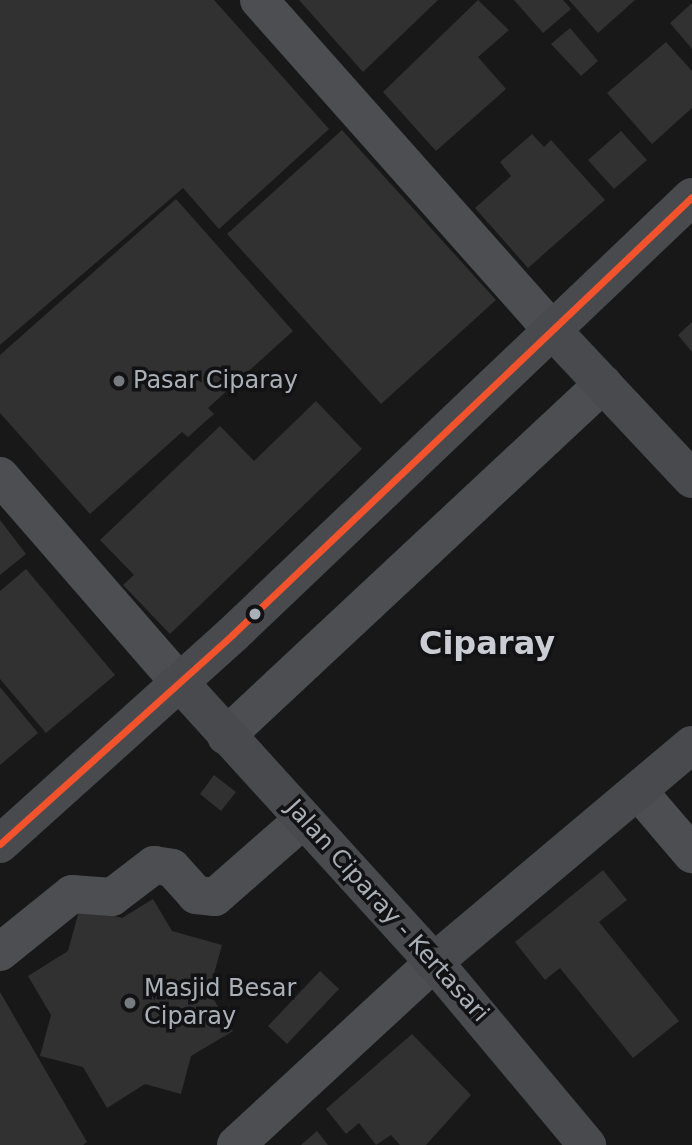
<!DOCTYPE html>
<html>
<head>
<meta charset="utf-8">
<style>
	body { margin:0 }
	#map { position:relative; width:692px; height:1145px; overflow:hidden; background:#181818; font-family:"DejaVu Sans",sans-serif }
	div>[style] { position:absolute }
	[style*='--x'] { left:calc(var(--x)*1px); top:calc(var(--y)*1px); width:calc(var(--w)*1px); rotate:calc(var(--a)*1deg) }
	.building>* { inset:0; background:#313132 }
	.minor>* { height:38px; margin:-19px; padding:0 19px; transform-origin:19px; border-radius:19px; background:#4c4e51 }
	.major>* { height:38px; margin:-19px; padding:0 19px; transform-origin:19px; border-radius:19px; background:#494a4d }
	.bus-1>* { height:7px; margin:-3.5px; padding:0 3.5px; transform-origin:3.5px; border-radius:3.5px; background:#f2532c }
	.dots>* { width:19px; height:19px; translate:-50% -50%; box-sizing:border-box; border:4px solid #121214; border-radius:50% }
	span { translate:-50% -50%; white-space:nowrap; text-align:center; line-height:1.15; -webkit-text-stroke:7px #121214; paint-order:stroke }
	.poi-label { font-size:24px; color:#a9b0b8 }
	.left { translate:0 -50%; text-align:left }
	.street-label { font-size:24px; color:#a9b0b8 }
	.district-label { font-size:32px; color:#caced4; font-weight:700 }
</style>
</head>
<body>
<div id="map">
	<div class="building">
		<i style="clip-path:polygon(0 0,214px 0,329px 129px,219px 229px,183px 188px,0 345px)"></i>
		<i style="clip-path:polygon(299px 0,438px 0,363px 72px)"></i>
		<i style="clip-path:polygon(478px 0,509px 30px,478px 57px,506px 89px,436px 151px,383px 92px)"></i>
		<i style="clip-path:polygon(514px 0,563px 0,571px 9px,543px 33px)"></i>
		<i style="clip-path:polygon(569px 0,635px 0,598px 33px)"></i>
		<i style="clip-path:polygon(692px 3px,692px 49px,670px 23px)"></i>
		<i style="clip-path:polygon(570px 28px,598px 61px,581px 76px,551px 44px)"></i>
		<i style="clip-path:polygon(666px 42px,692px 71px,692px 108px,652px 144px,607px 93px)"></i>
		<i style="clip-path:polygon(342px 130px,496px 300px,381px 404px,227px 234px)"></i>
		<i style="clip-path:polygon(621px 131px,647px 160px,614px 189px,588px 160px)"></i>
		<i style="clip-path:polygon(532px 134px,544px 147px,551px 140px,605px 200px,528px 268px,475px 208px,511px 176px,500px 162px)"></i>
		<i style="clip-path:polygon(176px 199px,293px 331px,208px 408px,214px 414px,198px 428px,188px 437px,182px 432px,90px 514px,0 413px,0 355px)"></i>
		<i style="clip-path:polygon(692px 322px,692px 352px,678px 335px)"></i>
		<i style="clip-path:polygon(316px 401px,362px 449px,170px 634px,123px 585px,134px 575px,100px 540px,220px 426px,254px 461px)"></i>
		<i style="clip-path:polygon(0 520px,26px 554px,0 575px)"></i>
		<i style="clip-path:polygon(26px 569px,115px 675px,46px 733px,0 679px,0 591px)"></i>
		<i style="clip-path:polygon(0 687px,38px 733px,0 765px)"></i>
		<i style="clip-path:polygon(214px 775px,236px 792px,221px 811px,200px 794px)"></i>
		<i style="clip-path:polygon(603px 870px,627px 900px,599px 922px,679px 1021px,633px 1058px,560px 968px,545px 980px,515px 942px)"></i>
		<i style="clip-path:polygon(153px 899px,172px 931px,222px 945px,209px 992px,233px 1031px,191px 1056px,181px 1094px,145px 1084px,107px 1108px,83px 1067px,40px 1056px,51px 1015px,28px 976px,68px 951px,80px 907px,122px 918px)"></i>
		<i style="clip-path:polygon(320px 971px,339px 989px,287px 1044px,268px 1026px)"></i>
		<i style="clip-path:polygon(0 992px,87px 1142px,83px 1145px,0 1145px)"></i>
		<i style="clip-path:polygon(412px 1034px,471px 1095px,426px 1145px,400px 1145px,391px 1135px,376px 1145px,359px 1123px,346px 1134px,326px 1109px)"></i>
		<i style="clip-path:polygon(317px 1131px,328px 1145px,301px 1145px)"></i>
	</div>
	<div class="minor">
		<i style="--x:259;--y:0;--w:443;--a:48.4"></i>
		<i style="--x:0;--y:476;--w:274;--a:49"></i>
		<i style="--x:226;--y:736;--w:516;--a:-43.04"></i>
		<i style="--x:639;--y:792;--w:82;--a:49.5"></i>
		<i style="--x:0;--y:952;--w:92;--a:-38.9"></i>
		<i style="--x:72;--y:894;--w:40;--a:4.3"></i>
		<i style="--x:112;--y:897;--w:53;--a:-37.3"></i>
		<i style="--x:154;--y:865;--w:18;--a:9"></i>
		<i style="--x:172;--y:868;--w:36;--a:48"></i>
		<i style="--x:196;--y:895;--w:19;--a:6"></i>
		<i style="--x:215;--y:897;--w:118;--a:-41.2"></i>
		<i style="--x:236;--y:1145;--w:270;--a:-42.7"></i>
	</div>
	<div class="major">
		<i style="--x:553;--y:331;--w:203;--a:46.8"></i>
		<i style="--x:180;--y:683;--w:377;--a:47.7"></i>
		<i style="--x:434;--y:962;--w:239;--a:50.1"></i>
		<i style="--x:0;--y:844;--w:312;--a:-42"></i>
		<i style="--x:232;--y:635;--w:635;--a:-43.6"></i>
		<i style="--x:434;--y:962;--w:337;--a:-40.1"></i>
	</div>
	<div class="bus-1">
		<i style="--x:0;--y:844;--w:312;--a:-42"></i>
		<i style="--x:232;--y:635;--w:635;--a:-43.6"></i>
	</div>
	<div class="dots">
		<i style="left:119px;top:381px;background:#767b80"></i>
		<i style="left:255px;top:614px;background:#a9b0b8"></i>
		<i style="left:130px;top:1003px;background:#767b80"></i>
	</div>
	<div class="poi-label">
		<span class="left" style="left:133px;top:381px">Pasar Ciparay</span>
		<span class="left" style="left:144px;top:1003px">Masjid Besar<br>Ciparay</span>
	</div>
	<div class="street-label">
		<span style="left:387px;top:911px;rotate:48deg">Jalan Ciparay - Kertasari</span>
	</div>
	<div class="district-label">
		<span style="left:487px;top:643px">Ciparay</span>
	</div>
</div>
</body>
</html>
